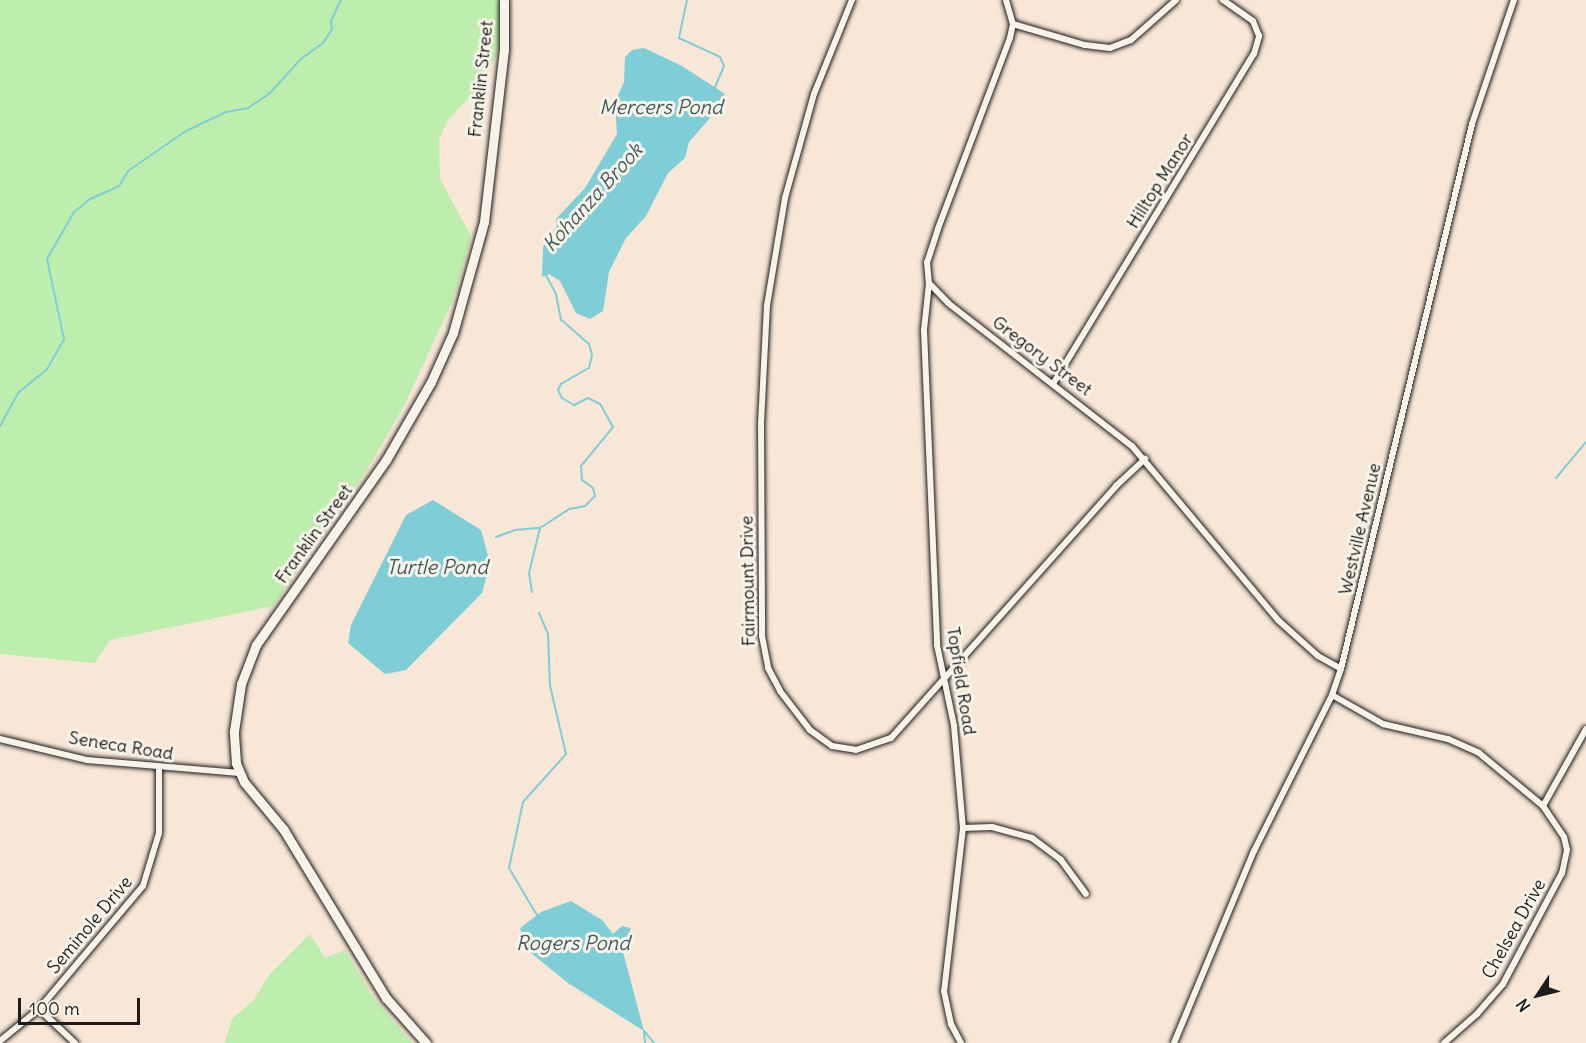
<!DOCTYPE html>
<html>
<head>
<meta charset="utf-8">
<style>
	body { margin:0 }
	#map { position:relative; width:1586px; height:1043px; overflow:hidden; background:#f8e6d6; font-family:Delius,sans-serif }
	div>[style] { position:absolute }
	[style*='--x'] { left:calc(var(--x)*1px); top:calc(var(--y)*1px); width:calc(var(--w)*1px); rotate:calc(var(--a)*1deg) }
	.green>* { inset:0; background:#bdeeae }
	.water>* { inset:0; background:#7eced7 }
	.stream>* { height:2px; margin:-1px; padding:0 1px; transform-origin:1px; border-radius:1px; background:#7eced7 }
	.roads { filter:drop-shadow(0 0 2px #1c1c1c) drop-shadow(0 0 2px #1c1c1c) }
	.minor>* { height:6px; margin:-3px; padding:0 3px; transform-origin:3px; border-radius:3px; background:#f7f3e8 }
	.secondary>* { height:9px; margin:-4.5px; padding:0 4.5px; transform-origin:4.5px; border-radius:4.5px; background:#f7f3e8 }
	span { translate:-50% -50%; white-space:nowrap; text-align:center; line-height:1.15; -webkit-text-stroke:6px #f7f3e8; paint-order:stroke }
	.street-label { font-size:18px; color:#1c1c1c }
	.water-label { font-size:20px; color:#3e5a5d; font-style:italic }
	.north { position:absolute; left:1508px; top:965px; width:60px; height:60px; -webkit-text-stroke:4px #f7f3e8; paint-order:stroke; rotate:235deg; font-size:16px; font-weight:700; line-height:24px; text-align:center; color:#1c1c1c }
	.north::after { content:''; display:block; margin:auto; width:21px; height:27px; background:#1c1c1c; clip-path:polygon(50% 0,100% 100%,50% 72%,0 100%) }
	.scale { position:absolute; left:18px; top:998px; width:122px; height:27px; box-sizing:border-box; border:3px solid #1c1c1c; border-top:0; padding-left:8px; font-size:18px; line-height:21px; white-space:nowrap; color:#1c1c1c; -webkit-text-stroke:4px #f7f3e8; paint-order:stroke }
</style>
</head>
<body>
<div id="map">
	<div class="green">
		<i style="clip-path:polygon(0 0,499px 0,498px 53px,480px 86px,448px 120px,439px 139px,440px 179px,471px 236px,469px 245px,453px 300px,405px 404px,367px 470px,273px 606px,110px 640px,95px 663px,0 654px)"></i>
		<i style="clip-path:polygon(310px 934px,325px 958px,345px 950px,373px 997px,412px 1043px,225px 1043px,232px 1019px,254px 1000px,268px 976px)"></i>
	</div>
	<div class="water">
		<i style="clip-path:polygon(644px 48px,682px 66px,725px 94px,717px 110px,689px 142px,685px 158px,668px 173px,646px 216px,626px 238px,609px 272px,603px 311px,590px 319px,576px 313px,560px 281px,549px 274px,542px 277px,543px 247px,557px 226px,556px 219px,585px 188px,617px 134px,615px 102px,624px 82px,625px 57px,632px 50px)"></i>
		<i style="clip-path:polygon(433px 500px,481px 530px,490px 563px,482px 593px,406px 670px,385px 674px,348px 643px,351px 625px,406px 515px)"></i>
		<i style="clip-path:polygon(571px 901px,602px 920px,613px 934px,622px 926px,631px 928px,623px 952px,644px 1031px,568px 983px,526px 949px,520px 928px,541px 912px)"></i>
	</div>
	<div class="stream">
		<i style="--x:687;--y:0;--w:39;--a:102"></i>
		<i style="--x:679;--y:38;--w:45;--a:24.9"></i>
		<i style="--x:720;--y:57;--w:10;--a:66"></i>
		<i style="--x:724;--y:66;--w:25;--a:113"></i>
		<i style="--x:0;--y:426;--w:39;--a:-61"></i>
		<i style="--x:19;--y:392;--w:36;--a:-39"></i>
		<i style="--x:47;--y:369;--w:34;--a:-60"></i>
		<i style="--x:64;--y:339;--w:82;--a:-102"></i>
		<i style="--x:47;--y:259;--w:54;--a:-60.1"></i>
		<i style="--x:74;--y:212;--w:21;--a:-39"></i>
		<i style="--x:90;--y:199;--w:32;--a:-24"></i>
		<i style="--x:119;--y:186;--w:17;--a:-59"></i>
		<i style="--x:128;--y:171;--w:70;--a:-34.6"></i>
		<i style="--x:186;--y:131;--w:44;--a:-25.4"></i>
		<i style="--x:226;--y:112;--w:22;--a:-10"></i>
		<i style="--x:248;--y:108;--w:25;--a:-34"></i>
		<i style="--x:269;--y:94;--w:47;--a:-47.6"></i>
		<i style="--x:301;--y:59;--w:27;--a:-36"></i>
		<i style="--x:323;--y:43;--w:17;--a:-57"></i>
		<i style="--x:332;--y:29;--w:8;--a:-97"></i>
		<i style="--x:331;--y:21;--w:23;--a:-65"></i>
		<i style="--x:1556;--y:478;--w:47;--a:-50.2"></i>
		<i style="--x:496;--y:537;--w:20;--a:-20"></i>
		<i style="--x:515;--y:530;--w:25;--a:-5"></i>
		<i style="--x:540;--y:528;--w:35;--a:-33"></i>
		<i style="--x:569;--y:509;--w:16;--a:-11"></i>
		<i style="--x:585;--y:506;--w:14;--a:-45"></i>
		<i style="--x:595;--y:496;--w:8;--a:-104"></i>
		<i style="--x:593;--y:488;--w:14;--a:-144"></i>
		<i style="--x:582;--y:480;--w:14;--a:-94"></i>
		<i style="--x:581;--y:466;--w:50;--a:-50.6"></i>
		<i style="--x:613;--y:427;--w:26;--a:-119"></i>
		<i style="--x:600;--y:404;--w:13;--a:-153"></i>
		<i style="--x:588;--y:398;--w:16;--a:153"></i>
		<i style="--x:574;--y:405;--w:14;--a:-150"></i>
		<i style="--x:562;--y:398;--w:9;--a:-117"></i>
		<i style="--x:558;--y:390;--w:7;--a:-63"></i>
		<i style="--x:561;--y:384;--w:32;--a:-30"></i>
		<i style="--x:589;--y:368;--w:13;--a:-77"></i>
		<i style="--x:592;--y:355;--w:11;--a:-105"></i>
		<i style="--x:589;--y:344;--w:37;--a:-139"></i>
		<i style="--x:561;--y:320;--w:26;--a:-101"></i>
		<i style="--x:556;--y:294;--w:24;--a:-118"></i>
		<i style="--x:532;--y:592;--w:19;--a:-99"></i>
		<i style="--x:529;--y:573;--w:46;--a:-76.3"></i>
		<i style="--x:538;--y:917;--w:57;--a:-120.6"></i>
		<i style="--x:509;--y:868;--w:67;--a:-78"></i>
		<i style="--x:523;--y:802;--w:64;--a:-48.1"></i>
		<i style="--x:566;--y:754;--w:70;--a:-103.2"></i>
		<i style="--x:550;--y:686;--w:52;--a:-92.2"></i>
		<i style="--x:548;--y:634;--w:23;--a:-113"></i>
		<i style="--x:644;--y:1031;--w:16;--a:50"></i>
		<i style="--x:644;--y:1031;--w:12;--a:85"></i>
	</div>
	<div class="roads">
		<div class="minor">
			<i style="--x:852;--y:0;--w:101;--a:112"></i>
			<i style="--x:814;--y:94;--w:108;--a:105.6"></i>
			<i style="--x:785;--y:198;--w:109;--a:99.5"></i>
			<i style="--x:767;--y:305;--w:117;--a:92.9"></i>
			<i style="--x:761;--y:422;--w:214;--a:89.7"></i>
			<i style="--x:762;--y:636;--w:33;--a:79"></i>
			<i style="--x:768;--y:668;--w:26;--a:62"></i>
			<i style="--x:780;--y:691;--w:49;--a:52.4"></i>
			<i style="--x:810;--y:730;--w:27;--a:36"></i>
			<i style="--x:832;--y:746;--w:24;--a:9"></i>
			<i style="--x:856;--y:750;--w:37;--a:-19"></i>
			<i style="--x:891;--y:738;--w:338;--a:-48.2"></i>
			<i style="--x:1116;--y:486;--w:40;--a:-43"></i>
			<i style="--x:1006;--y:0;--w:25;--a:74"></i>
			<i style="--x:1013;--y:24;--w:14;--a:102"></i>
			<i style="--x:1010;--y:38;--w:204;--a:110.7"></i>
			<i style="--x:938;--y:229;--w:35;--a:108"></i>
			<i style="--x:927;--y:262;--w:21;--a:85"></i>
			<i style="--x:929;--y:283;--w:28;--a:46"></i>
			<i style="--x:948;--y:303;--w:233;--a:37.9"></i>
			<i style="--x:1132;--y:446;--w:227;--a:50"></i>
			<i style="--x:1278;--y:620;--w:54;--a:42"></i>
			<i style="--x:1318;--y:656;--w:26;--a:29"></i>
			<i style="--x:1013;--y:24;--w:75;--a:16.3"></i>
			<i style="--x:1085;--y:45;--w:25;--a:7"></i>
			<i style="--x:1110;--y:48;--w:22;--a:-21"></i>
			<i style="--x:1131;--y:40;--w:60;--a:-41.6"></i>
			<i style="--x:929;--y:283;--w:47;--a:96.1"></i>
			<i style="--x:924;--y:330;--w:315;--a:87.6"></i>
			<i style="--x:937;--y:645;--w:83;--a:78.1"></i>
			<i style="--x:954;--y:726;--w:102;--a:85"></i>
			<i style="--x:963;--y:828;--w:164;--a:96.6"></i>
			<i style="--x:944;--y:991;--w:34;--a:78"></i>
			<i style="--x:951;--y:1024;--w:21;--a:62"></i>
			<i style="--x:1053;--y:384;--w:386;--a:-58.7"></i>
			<i style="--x:1254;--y:54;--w:19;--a:-74"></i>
			<i style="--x:1259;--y:36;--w:16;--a:-112"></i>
			<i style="--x:1253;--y:21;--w:37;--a:-145"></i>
			<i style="--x:1332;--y:695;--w:59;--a:29.6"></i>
			<i style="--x:1383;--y:724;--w:67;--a:13"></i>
			<i style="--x:1448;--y:739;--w:34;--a:24"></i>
			<i style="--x:1479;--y:753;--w:83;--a:39.6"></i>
			<i style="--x:1543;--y:806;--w:37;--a:56"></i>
			<i style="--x:1564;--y:837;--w:13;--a:77"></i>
			<i style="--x:1567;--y:850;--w:24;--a:102"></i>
			<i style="--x:1562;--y:873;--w:126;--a:118"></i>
			<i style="--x:1503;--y:984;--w:40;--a:131"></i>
			<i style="--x:1477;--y:1014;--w:44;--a:138.7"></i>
			<i style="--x:0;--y:739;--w:89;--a:13.6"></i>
			<i style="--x:87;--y:760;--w:153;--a:4.9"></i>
			<i style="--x:1543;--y:806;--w:88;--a:-60.8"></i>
			<i style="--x:963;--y:828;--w:29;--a:-2"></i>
			<i style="--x:992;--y:827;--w:41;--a:15.4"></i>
			<i style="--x:1032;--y:838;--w:36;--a:37"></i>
			<i style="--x:1061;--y:860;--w:42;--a:53.7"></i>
			<i style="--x:39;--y:1009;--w:50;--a:43.4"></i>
			<i style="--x:0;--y:1041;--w:50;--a:-39.4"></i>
			<i style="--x:39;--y:1009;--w:161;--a:-49.8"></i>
			<i style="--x:143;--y:886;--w:55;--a:-73.2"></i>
			<i style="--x:159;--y:833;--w:64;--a:-90"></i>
			<i style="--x:1174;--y:1043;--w:208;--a:-67.4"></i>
			<i style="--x:1254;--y:851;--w:174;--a:-63.4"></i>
			<i style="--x:1332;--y:695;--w:28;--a:-71"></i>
			<i style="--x:1341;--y:669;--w:561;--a:-76.48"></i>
			<i style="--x:1472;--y:124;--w:131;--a:-71.3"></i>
		</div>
		<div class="secondary">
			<i style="--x:426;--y:1043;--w:60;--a:-131.6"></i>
			<i style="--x:386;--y:998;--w:197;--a:-121.3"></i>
			<i style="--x:284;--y:830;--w:62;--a:-129.8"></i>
			<i style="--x:244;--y:782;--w:21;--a:-113"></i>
			<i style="--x:236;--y:763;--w:32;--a:-94"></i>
			<i style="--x:234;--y:731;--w:48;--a:-81.5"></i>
			<i style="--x:241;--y:684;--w:42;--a:-69"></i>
			<i style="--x:256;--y:645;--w:226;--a:-54.9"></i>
			<i style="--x:386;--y:460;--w:90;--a:-60"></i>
			<i style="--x:431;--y:382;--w:54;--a:-65.8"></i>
			<i style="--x:453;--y:333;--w:115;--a:-74.4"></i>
			<i style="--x:484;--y:222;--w:173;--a:-83.4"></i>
			<i style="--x:504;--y:50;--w:50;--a:-90"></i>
		</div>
	</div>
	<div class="street-label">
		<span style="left:481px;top:79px;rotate:-84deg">Franklin Street</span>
		<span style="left:1160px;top:181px;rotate:-58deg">Hilltop Manor</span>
		<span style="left:1042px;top:356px;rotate:37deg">Gregory Street</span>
		<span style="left:1360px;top:529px;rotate:-77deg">Westville Avenue</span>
		<span style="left:314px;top:534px;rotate:-54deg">Franklin Street</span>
		<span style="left:748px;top:581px;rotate:-91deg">Fairmount Drive</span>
		<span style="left:961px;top:681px;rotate:81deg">Topfield Road</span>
		<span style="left:121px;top:746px;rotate:9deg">Seneca Road</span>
		<span style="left:90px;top:925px;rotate:-50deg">Seminole Drive</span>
		<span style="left:1514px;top:929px;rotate:-61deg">Chelsea Drive</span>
	</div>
	<div class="water-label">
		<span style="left:661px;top:106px">Mercers Pond</span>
		<span style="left:592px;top:197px;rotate:-48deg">Kohanza Brook</span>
		<span style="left:437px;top:566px">Turtle Pond</span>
		<span style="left:573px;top:942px">Rogers Pond</span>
	</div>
	<div class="north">N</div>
	<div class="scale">100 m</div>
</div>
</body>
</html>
